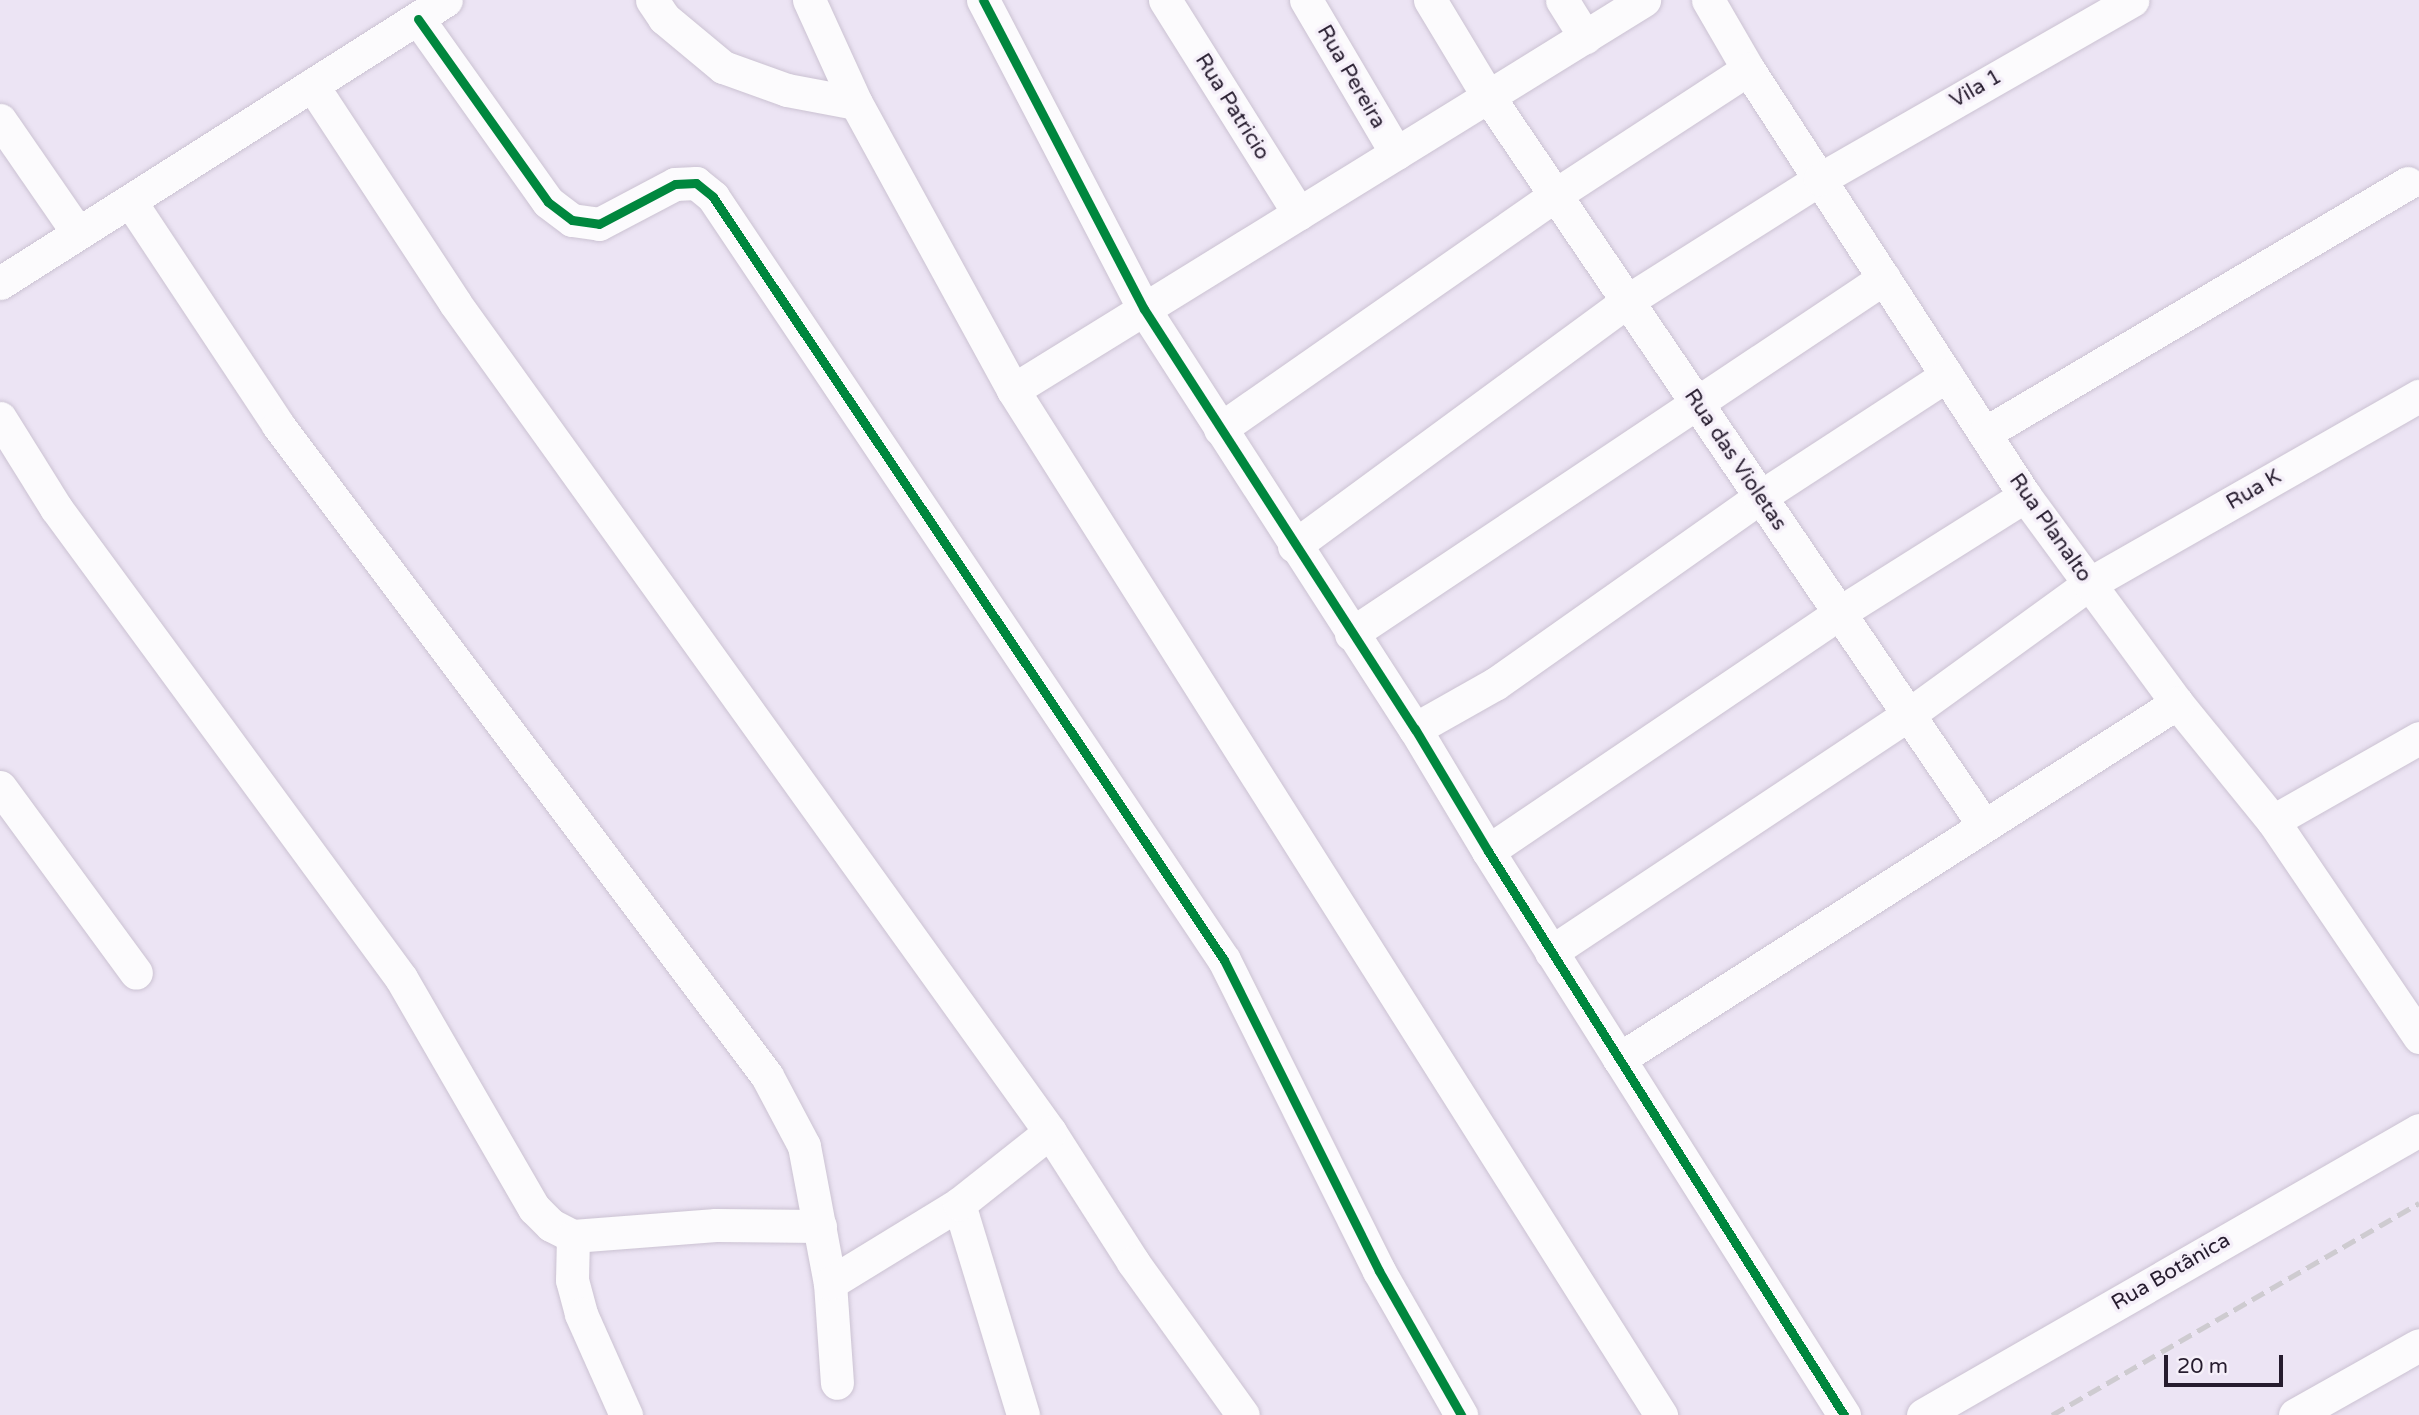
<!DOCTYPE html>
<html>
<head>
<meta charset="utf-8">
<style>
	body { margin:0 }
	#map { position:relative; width:2419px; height:1415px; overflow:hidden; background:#ece4f4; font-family:"Varela Round",sans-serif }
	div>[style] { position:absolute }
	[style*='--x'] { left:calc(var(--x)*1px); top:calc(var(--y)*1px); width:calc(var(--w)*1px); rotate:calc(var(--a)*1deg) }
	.roads { filter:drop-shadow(0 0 2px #cbc2d2) drop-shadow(0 0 2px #cbc2d2) }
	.minor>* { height:33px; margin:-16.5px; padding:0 16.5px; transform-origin:16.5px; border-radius:16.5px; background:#fcfbfd }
	.rail>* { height:5px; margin-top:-2.5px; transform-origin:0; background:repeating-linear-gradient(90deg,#cecbd0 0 14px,transparent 0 21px) }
	.cycleway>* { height:9px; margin:-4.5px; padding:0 4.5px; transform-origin:4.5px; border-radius:4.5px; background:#00873e }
	span { translate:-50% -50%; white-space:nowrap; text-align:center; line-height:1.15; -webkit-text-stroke:7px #f5eff9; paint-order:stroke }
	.street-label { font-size:21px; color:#261c2e }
	.scale { position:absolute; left:2164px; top:1355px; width:119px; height:32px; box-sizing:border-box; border:4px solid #261c2e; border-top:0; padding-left:9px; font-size:21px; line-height:24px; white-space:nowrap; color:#261c2e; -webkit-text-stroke:5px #f5eff9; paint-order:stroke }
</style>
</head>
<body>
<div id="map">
	<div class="roads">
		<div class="minor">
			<i style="--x:652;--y:0;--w:22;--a:56"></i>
			<i style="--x:664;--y:18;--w:77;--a:39.7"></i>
			<i style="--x:723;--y:67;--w:68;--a:19.8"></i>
			<i style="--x:787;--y:90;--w:70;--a:10.7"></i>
			<i style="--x:809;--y:0;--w:113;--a:65.5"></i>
			<i style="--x:856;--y:103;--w:327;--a:61.3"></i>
			<i style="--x:1013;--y:390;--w:1213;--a:57.7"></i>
			<i style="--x:983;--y:0;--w:348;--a:62.5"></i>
			<i style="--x:1144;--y:309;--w:500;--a:57.2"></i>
			<i style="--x:1415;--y:729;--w:142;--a:59.1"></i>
			<i style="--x:1488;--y:851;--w:667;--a:57.74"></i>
			<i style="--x:1165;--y:0;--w:252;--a:57.9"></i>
			<i style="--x:1306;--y:0;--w:178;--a:59.5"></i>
			<i style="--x:1430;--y:0;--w:112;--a:58.9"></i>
			<i style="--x:1488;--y:96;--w:880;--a:55.79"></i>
			<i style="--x:1562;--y:0;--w:44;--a:58.1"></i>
			<i style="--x:1708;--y:0;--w:80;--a:59.9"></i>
			<i style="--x:1748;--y:69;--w:509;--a:57.03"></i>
			<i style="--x:2025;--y:496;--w:257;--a:53.7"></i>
			<i style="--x:2177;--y:703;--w:152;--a:50.9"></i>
			<i style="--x:2273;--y:821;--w:261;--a:55.9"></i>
			<i style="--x:418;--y:19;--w:224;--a:54.6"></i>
			<i style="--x:548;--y:202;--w:30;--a:37"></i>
			<i style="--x:572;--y:220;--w:27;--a:8"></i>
			<i style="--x:599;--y:224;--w:86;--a:-27.8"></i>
			<i style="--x:675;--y:184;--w:21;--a:-3"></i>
			<i style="--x:696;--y:183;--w:22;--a:39"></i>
			<i style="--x:713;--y:197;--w:918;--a:56.19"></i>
			<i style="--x:1224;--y:960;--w:347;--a:63.5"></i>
			<i style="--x:1379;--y:1271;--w:166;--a:60.3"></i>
			<i style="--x:312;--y:85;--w:261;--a:56.7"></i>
			<i style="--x:455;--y:303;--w:1020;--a:54.33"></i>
			<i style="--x:1050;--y:1132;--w:154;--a:57.4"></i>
			<i style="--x:1133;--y:1262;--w:188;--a:54.3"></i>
			<i style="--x:0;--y:120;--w:137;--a:55.4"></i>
			<i style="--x:130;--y:201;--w:268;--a:56.5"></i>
			<i style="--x:278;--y:425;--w:814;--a:53.09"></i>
			<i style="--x:767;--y:1076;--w:79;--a:62.1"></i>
			<i style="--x:804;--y:1146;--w:139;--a:79.3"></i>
			<i style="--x:830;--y:1283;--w:100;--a:86"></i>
			<i style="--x:0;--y:283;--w:528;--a:-32.4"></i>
			<i style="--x:1013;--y:390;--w:742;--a:-31.72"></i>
			<i style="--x:0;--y:418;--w:106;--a:58.1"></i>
			<i style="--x:56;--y:508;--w:583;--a:53.72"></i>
			<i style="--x:401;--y:978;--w:266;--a:60"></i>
			<i style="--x:534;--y:1208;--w:24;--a:45"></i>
			<i style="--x:551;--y:1225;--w:25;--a:27"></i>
			<i style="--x:573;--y:1236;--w:143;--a:-4.4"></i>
			<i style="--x:716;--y:1225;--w:104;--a:0.6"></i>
			<i style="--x:1220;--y:429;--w:409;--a:-34.9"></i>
			<i style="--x:1555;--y:195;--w:230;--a:-33.1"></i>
			<i style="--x:1985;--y:433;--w:491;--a:-30.6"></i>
			<i style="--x:1294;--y:546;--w:413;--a:-36.3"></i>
			<i style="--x:1627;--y:301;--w:228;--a:-32.3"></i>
			<i style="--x:1820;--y:179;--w:360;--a:-29.8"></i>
			<i style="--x:1351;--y:634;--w:641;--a:-33.74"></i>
			<i style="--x:1415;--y:729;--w:92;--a:-29.4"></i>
			<i style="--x:1495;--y:684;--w:324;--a:-35.2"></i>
			<i style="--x:1760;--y:497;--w:223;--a:-33.1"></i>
			<i style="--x:0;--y:787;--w:230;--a:53.8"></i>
			<i style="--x:2273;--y:821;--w:168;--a:-29.6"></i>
			<i style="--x:1488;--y:851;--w:424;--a:-34.1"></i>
			<i style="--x:1839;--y:613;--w:220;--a:-32.2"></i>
			<i style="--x:1551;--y:952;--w:429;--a:-33.6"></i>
			<i style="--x:1908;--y:715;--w:223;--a:-35.9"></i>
			<i style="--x:2089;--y:584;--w:380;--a:-29.7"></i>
			<i style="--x:1619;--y:1059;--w:662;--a:-32.54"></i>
			<i style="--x:959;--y:1204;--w:220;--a:73.1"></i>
			<i style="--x:573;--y:1236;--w:44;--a:91.3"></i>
			<i style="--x:572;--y:1280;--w:35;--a:75"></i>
			<i style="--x:581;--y:1314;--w:111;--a:66"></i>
			<i style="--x:830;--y:1283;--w:151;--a:-31.5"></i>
			<i style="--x:959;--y:1204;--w:116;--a:-38.4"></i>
			<i style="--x:1923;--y:1415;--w:572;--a:-29.88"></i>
			<i style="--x:2295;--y:1415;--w:142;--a:-29.4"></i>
		</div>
	</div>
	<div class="rail">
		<i style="--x:2052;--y:1415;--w:424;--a:-30"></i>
	</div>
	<div class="cycleway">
		<i style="--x:983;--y:0;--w:348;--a:62.5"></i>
		<i style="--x:1144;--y:309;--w:500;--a:57.2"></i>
		<i style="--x:1415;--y:729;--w:142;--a:59.1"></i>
		<i style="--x:1488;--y:851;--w:667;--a:57.74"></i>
		<i style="--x:418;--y:19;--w:224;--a:54.6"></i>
		<i style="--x:548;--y:202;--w:30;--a:37"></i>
		<i style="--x:572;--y:220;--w:27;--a:8"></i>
		<i style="--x:599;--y:224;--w:86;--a:-27.8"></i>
		<i style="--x:675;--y:184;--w:21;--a:-3"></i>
		<i style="--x:696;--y:183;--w:22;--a:39"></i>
		<i style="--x:713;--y:197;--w:918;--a:56.19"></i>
		<i style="--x:1224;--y:960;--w:347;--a:63.5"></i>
		<i style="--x:1379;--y:1271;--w:166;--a:60.3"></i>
	</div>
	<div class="street-label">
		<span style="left:1351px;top:77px;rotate:60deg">Rua Pereira</span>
		<span style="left:1976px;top:89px;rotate:-30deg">Vila 1</span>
		<span style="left:1232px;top:107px;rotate:58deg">Rua Patricio</span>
		<span style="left:1735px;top:460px;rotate:56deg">Rua das Violetas</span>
		<span style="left:2254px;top:490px;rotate:-30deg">Rua K</span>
		<span style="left:2050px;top:528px;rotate:55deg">Rua Planalto</span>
		<span style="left:2171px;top:1272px;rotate:-30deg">Rua Botânica</span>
	</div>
	<div class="scale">20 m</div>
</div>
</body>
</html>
